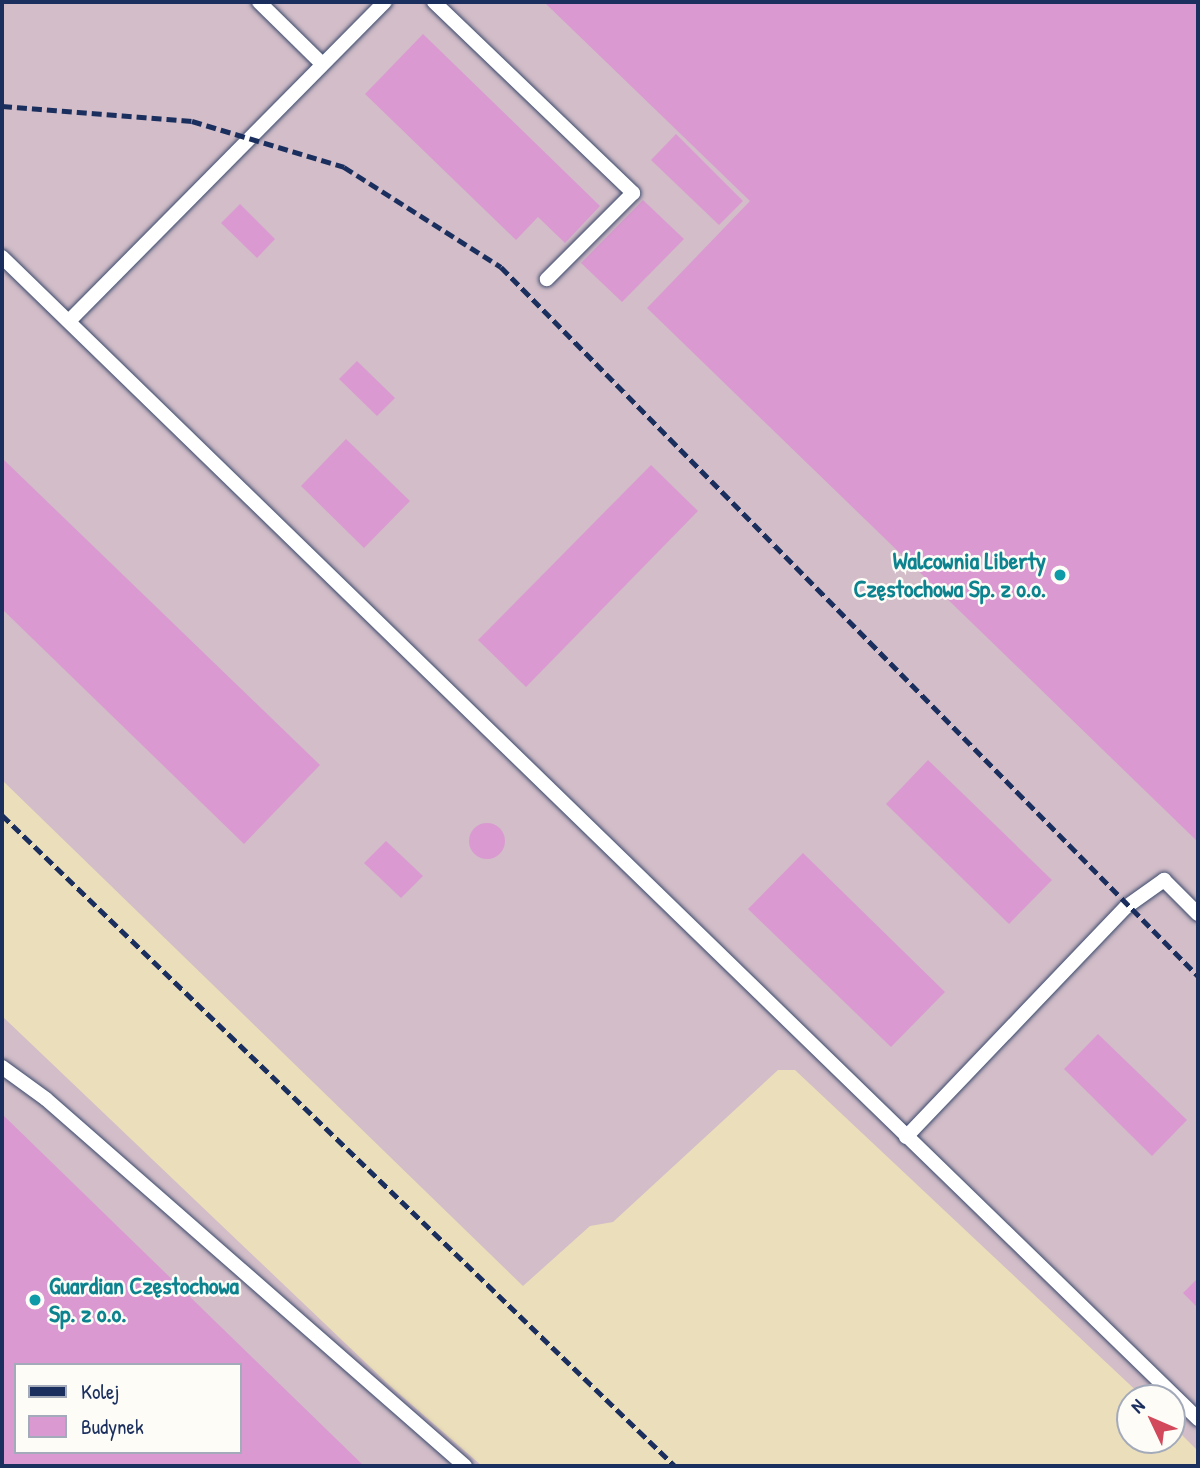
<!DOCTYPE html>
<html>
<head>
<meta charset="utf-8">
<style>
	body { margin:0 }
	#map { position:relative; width:1200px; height:1468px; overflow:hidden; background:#ebdeba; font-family:"Patrick Hand",sans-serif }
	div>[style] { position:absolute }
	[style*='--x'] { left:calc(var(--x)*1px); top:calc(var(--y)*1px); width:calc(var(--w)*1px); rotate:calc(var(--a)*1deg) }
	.industrial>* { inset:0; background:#d2bdc8 }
	.building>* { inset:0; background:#da9ad1 }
	.round { border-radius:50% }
	.roads { filter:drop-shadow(0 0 2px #3a496c) drop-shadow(0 0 2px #3a496c) }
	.service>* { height:14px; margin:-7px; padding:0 7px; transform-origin:7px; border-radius:7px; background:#fff }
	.rail>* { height:5px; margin-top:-2.5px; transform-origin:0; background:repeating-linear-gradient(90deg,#1b2f5e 0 10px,transparent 0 15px) }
	.dots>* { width:19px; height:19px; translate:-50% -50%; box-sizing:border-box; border:4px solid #fdfcf7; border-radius:50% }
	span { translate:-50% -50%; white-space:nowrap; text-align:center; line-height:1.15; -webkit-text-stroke:5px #fdfcf7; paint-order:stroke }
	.culture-label { font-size:24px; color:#0d838f; font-weight:700 }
	.right { translate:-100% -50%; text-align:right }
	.left { translate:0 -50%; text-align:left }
	.frame { position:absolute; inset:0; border:4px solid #1b2f5e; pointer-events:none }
	.legend { position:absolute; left:14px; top:1363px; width:228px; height:91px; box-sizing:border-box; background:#fdfcf7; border:2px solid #a3aaba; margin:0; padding:9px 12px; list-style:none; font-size:21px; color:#1b2f5e }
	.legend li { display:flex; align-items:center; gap:14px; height:35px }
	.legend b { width:35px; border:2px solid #a3aaba }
	.north { position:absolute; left:1116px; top:1384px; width:70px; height:70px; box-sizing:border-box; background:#fdfcf7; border:2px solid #a3aaba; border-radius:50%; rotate:314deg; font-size:19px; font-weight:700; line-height:28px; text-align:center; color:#1b2f5e }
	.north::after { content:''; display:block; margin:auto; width:24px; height:32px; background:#d1495b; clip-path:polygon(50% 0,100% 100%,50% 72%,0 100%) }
</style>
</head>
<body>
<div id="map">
	<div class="industrial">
		<i style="clip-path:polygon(2px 2px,1198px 2px,1198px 1451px,1172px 1425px,1172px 1398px,1144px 1398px,795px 1070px,778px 1070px,613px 1222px,590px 1226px,523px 1286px,2px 780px)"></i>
		<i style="clip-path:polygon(evenodd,2px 1016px,388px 1384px,482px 1466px,2px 1466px,2px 1016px,16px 1365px,240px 1365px,240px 1452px,16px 1452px,16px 1365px)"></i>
	</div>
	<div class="building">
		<i style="clip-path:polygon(544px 2px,1198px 2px,1198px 842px,647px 308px,750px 201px)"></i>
		<i style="clip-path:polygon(423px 34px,600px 206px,565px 243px,538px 217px,516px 240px,365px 94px)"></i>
		<i style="clip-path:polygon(676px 134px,743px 201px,719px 225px,651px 160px)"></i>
		<i style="clip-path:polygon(643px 200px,684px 239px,622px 302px,581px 263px)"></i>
		<i style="clip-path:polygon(240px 204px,275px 239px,257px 258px,221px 223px)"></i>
		<i style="clip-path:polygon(357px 361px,395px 398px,377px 416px,339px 379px)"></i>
		<i style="clip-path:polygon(346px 439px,410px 501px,364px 548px,301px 486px)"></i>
		<i style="clip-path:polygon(2px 458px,320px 765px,244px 844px,2px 609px)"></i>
		<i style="clip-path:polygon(651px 465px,698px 511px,526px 687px,478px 640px)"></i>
		<i style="clip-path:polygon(928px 760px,1052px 880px,1009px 924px,886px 804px)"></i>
		<i class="round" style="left:469px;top:823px;width:36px;height:36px"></i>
		<i style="clip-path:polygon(386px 841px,423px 876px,401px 898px,364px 863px)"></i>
		<i style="clip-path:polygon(803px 853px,945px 992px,891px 1047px,748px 909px)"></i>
		<i style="clip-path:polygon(1098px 1034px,1187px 1120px,1152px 1156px,1064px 1069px)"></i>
		<i style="clip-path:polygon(evenodd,2px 1114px,364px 1466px,2px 1466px,2px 1114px,16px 1365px,240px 1365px,240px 1452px,16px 1452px,16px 1365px)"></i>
		<i style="clip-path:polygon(1198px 1278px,1198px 1308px,1183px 1293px)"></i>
	</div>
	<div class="roads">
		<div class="service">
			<i style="--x:259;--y:2;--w:88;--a:44.5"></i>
			<i style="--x:434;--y:2;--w:276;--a:43.8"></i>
			<i style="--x:633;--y:193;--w:122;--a:135"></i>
			<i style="--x:2;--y:257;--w:1668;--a:44.17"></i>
			<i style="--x:69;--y:321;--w:449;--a:-45.3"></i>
			<i style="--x:2;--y:1067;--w:54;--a:36"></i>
			<i style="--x:46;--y:1099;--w:557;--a:41.21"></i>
			<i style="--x:906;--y:1137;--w:318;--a:-46.3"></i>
			<i style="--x:1126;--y:907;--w:47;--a:-35.4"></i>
			<i style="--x:1164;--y:880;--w:48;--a:45"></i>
		</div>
	</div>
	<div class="rail">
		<i style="--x:2;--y:106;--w:191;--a:4.5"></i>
		<i style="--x:192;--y:121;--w:159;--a:16.8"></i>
		<i style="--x:344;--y:167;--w:186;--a:32.5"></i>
		<i style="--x:501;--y:267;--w:994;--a:45.49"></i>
		<i style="--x:2;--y:815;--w:936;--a:44.05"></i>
	</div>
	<div class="dots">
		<i style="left:1060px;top:575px;background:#0f9aa8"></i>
		<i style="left:35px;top:1300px;background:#0f9aa8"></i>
	</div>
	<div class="culture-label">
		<span class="right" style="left:1046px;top:575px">Walcownia Liberty<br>Częstochowa Sp. z o.o.</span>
		<span class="left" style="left:49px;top:1300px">Guardian Częstochowa<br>Sp. z o.o.</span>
	</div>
	<div class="frame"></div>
	<ul class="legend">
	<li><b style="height:9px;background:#1b2f5e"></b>Kolej</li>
	<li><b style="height:19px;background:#da9ad1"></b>Budynek</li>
	</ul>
	<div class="north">N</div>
</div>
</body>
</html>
